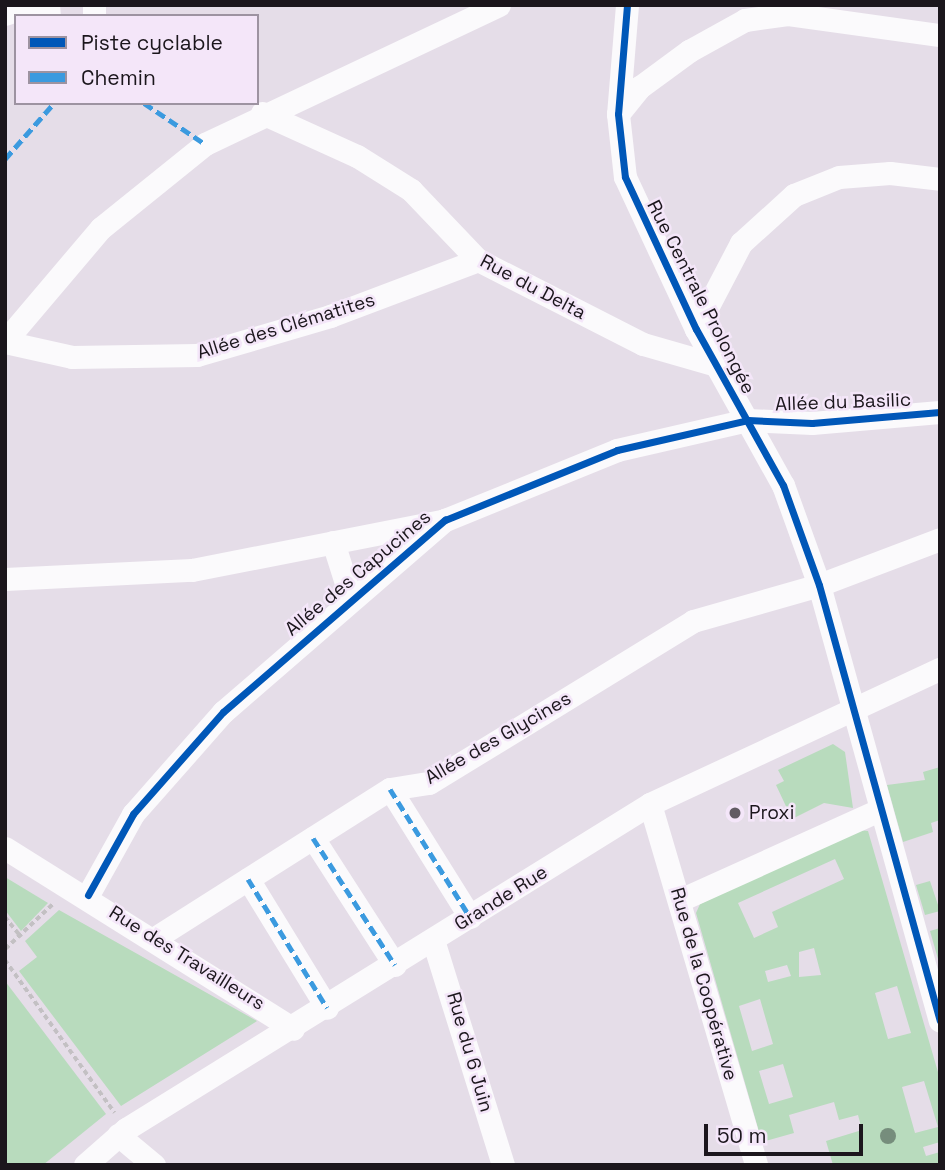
<!DOCTYPE html>
<html>
<head>
<meta charset="utf-8">
<style>
	body { margin:0 }
	#map { position:relative; width:945px; height:1170px; overflow:hidden; background:#e5dde8; font-family:"Space Grotesk",sans-serif }
	div>[style] { position:absolute }
	[style*='--x'] { left:calc(var(--x)*1px); top:calc(var(--y)*1px); width:calc(var(--w)*1px); rotate:calc(var(--a)*1deg) }
	.green>* { inset:0; background:#b8dbbd }
	.path>* { height:3.5px; margin-top:-1.75px; transform-origin:0; background:repeating-linear-gradient(90deg,#c3c0c3 0 5px,transparent 0 8.5px) }
	.minor>* { height:23px; margin:-11.5px; padding:0 11.5px; transform-origin:11.5px; border-radius:11.5px; background:#fbfafc }
	.quiet>* { height:5px; margin-top:-2.5px; transform-origin:0; background:repeating-linear-gradient(90deg,#3b9adf 0 10px,transparent 0 15px) }
	.cycleway>* { height:7px; margin:-3.5px; padding:0 3.5px; transform-origin:3.5px; border-radius:3.5px; background:#0057b8 }
	.trees>* { width:16px; height:16px; margin:-8px; border-radius:50%; background:#768d7c }
	.dots>* { width:19px; height:19px; translate:-50% -50%; box-sizing:border-box; border:4px solid #f4e6f9; border-radius:50% }
	span { translate:-50% -50%; white-space:nowrap; text-align:center; line-height:1.15; -webkit-text-stroke:5px #f4e6f9; paint-order:stroke }
	.street-label { font-size:19px; color:#1b161c }
	.poi-label { font-size:19px; color:#1b161c }
	.left { translate:0 -50%; text-align:left }
	.frame { position:absolute; inset:0; border:7px solid #1b161c; pointer-events:none }
	.legend { position:absolute; left:14px; top:14px; width:245px; height:91px; box-sizing:border-box; background:#f4e6f9; border:2px solid #9d93a1; margin:0; padding:9px 12px; list-style:none; font-size:21px; color:#1b161c }
	.legend li { display:flex; align-items:center; gap:14px; height:35px }
	.legend b { width:35px; border:2px solid #9d93a1 }
	.scale { position:absolute; left:704px; top:1124px; width:159px; height:32px; box-sizing:border-box; border:4px solid #1b161c; border-top:0; padding-left:9px; font-size:21px; line-height:24px; white-space:nowrap; color:#1b161c; -webkit-text-stroke:5px #f4e6f9; paint-order:stroke }
</style>
</head>
<body>
<div id="map">
	<div class="green">
		<i style="clip-path:polygon(833px 744px,845px 752px,853px 808px,824px 803px,792px 819px,776px 785px,784px 781px,778px 770px)"></i>
		<i style="clip-path:polygon(940px 767px,940px 820px,931px 823px,933px 832px,903px 842px,887px 785px,925px 780px,923px 772px)"></i>
		<i style="clip-path:polygon(evenodd,858px 830px,868px 831px,940px 1079px,940px 1142px,923px 1147px,926px 1156px,940px 1152px,940px 1165px,833px 1165px,826px 1141px,862px 1130px,858px 1115px,839px 1120px,834px 1102px,789px 1115px,794px 1133px,762px 1142px,696px 913px,700px 904px,858px 830px,835px 859px,844px 879px,772px 912px,778px 927px,754px 938px,738px 903px,835px 859px,858px 830px,814px 948px,821px 975px,799px 977px,799px 952px,814px 948px,858px 830px,787px 965px,791px 976px,768px 982px,765px 971px,787px 965px,858px 830px,897px 986px,911px 1033px,888px 1039px,875px 993px,897px 986px,858px 830px,760px 999px,773px 1044px,752px 1051px,739px 1006px,760px 999px,858px 830px,783px 1064px,793px 1097px,769px 1104px,759px 1071px,783px 1064px,858px 830px,924px 1081px,938px 1127px,915px 1133px,902px 1087px,924px 1081px)"></i>
		<i style="clip-path:polygon(5px 877px,48px 903px,21px 931px,5px 910px)"></i>
		<i style="clip-path:polygon(930px 881px,940px 911px,925px 915px,916px 885px)"></i>
		<i style="clip-path:polygon(59px 910px,257px 1021px,121px 1106px,19px 971px,37px 957px,25px 941px)"></i>
		<i style="clip-path:polygon(940px 928px,940px 966px,930px 931px)"></i>
		<i style="clip-path:polygon(5px 981px,106px 1114px,43px 1165px,5px 1165px)"></i>
	</div>
	<div class="path">
		<i style="--x:5;--y:917;--w:26;--a:51"></i>
		<i style="--x:5;--y:949;--w:67;--a:-43.2"></i>
		<i style="--x:5;--y:960;--w:188;--a:54.3"></i>
	</div>
	<div class="minor">
		<i style="--x:48;--y:5;--w:11;--a:85"></i>
		<i style="--x:94;--y:5;--w:11;--a:90"></i>
		<i style="--x:627;--y:5;--w:109;--a:94.7"></i>
		<i style="--x:618;--y:114;--w:63;--a:83.7"></i>
		<i style="--x:625;--y:177;--w:168;--a:65"></i>
		<i style="--x:696;--y:329;--w:179;--a:60.9"></i>
		<i style="--x:783;--y:485;--w:106;--a:70.2"></i>
		<i style="--x:819;--y:585;--w:452;--a:74.5"></i>
		<i style="--x:5;--y:14;--w:28;--a:-19"></i>
		<i style="--x:262;--y:113;--w:104;--a:24.4"></i>
		<i style="--x:357;--y:156;--w:64;--a:32.2"></i>
		<i style="--x:411;--y:190;--w:97;--a:46.3"></i>
		<i style="--x:478;--y:260;--w:185;--a:27"></i>
		<i style="--x:643;--y:344;--w:76;--a:16"></i>
		<i style="--x:618;--y:114;--w:35;--a:-51"></i>
		<i style="--x:640;--y:87;--w:61;--a:-36.3"></i>
		<i style="--x:689;--y:51;--w:64;--a:-29"></i>
		<i style="--x:745;--y:20;--w:43;--a:-7.9"></i>
		<i style="--x:788;--y:14;--w:153;--a:7.9"></i>
		<i style="--x:696;--y:329;--w:97;--a:-62.4"></i>
		<i style="--x:741;--y:243;--w:72;--a:-42.2"></i>
		<i style="--x:794;--y:195;--w:48;--a:-21.8"></i>
		<i style="--x:839;--y:177;--w:51;--a:-4.5"></i>
		<i style="--x:890;--y:173;--w:50;--a:6.8"></i>
		<i style="--x:5;--y:341;--w:148;--a:-49.7"></i>
		<i style="--x:101;--y:228;--w:134;--a:-38.9"></i>
		<i style="--x:205;--y:144;--w:325;--a:-25.3"></i>
		<i style="--x:5;--y:342;--w:69;--a:12.6"></i>
		<i style="--x:72;--y:357;--w:125;--a:-0.9"></i>
		<i style="--x:197;--y:355;--w:139;--a:-16.3"></i>
		<i style="--x:330;--y:316;--w:158;--a:-20.7"></i>
		<i style="--x:333;--y:542;--w:57;--a:72.5"></i>
		<i style="--x:5;--y:579;--w:187;--a:-2.8"></i>
		<i style="--x:192;--y:570;--w:254;--a:-11.1"></i>
		<i style="--x:390;--y:789;--w:151;--a:58"></i>
		<i style="--x:650;--y:804;--w:376;--a:73.6"></i>
		<i style="--x:313;--y:838;--w:151;--a:57.2"></i>
		<i style="--x:5;--y:848;--w:340;--a:32.1"></i>
		<i style="--x:248;--y:879;--w:151;--a:58.5"></i>
		<i style="--x:88;--y:895;--w:93;--a:-60.9"></i>
		<i style="--x:133;--y:814;--w:136;--a:-48.6"></i>
		<i style="--x:223;--y:712;--w:294;--a:-40.9"></i>
		<i style="--x:445;--y:520;--w:186;--a:-22.1"></i>
		<i style="--x:617;--y:450;--w:134;--a:-12.9"></i>
		<i style="--x:748;--y:420;--w:64;--a:2.7"></i>
		<i style="--x:812;--y:423;--w:128;--a:-4.9"></i>
		<i style="--x:680;--y:900;--w:218;--a:-24.3"></i>
		<i style="--x:155;--y:938;--w:278;--a:-32.4"></i>
		<i style="--x:390;--y:789;--w:39;--a:-9"></i>
		<i style="--x:429;--y:783;--w:310;--a:-31.5"></i>
		<i style="--x:693;--y:621;--w:131;--a:-15.9"></i>
		<i style="--x:819;--y:585;--w:129;--a:-20.8"></i>
		<i style="--x:433;--y:940;--w:236;--a:72.7"></i>
		<i style="--x:118;--y:1135;--w:47;--a:39.8"></i>
		<i style="--x:85;--y:1165;--w:55;--a:-41.3"></i>
		<i style="--x:126;--y:1129;--w:617;--a:-31.81"></i>
		<i style="--x:650;--y:804;--w:320;--a:-25"></i>
	</div>
	<div class="quiet">
		<i style="--x:144;--y:103;--w:73;--a:33.9"></i>
		<i style="--x:5;--y:159;--w:74;--a:-48.8"></i>
		<i style="--x:390;--y:789;--w:151;--a:58"></i>
		<i style="--x:313;--y:838;--w:151;--a:57.2"></i>
		<i style="--x:248;--y:879;--w:151;--a:58.5"></i>
	</div>
	<div class="cycleway">
		<i style="--x:627;--y:5;--w:109;--a:94.7"></i>
		<i style="--x:618;--y:114;--w:63;--a:83.7"></i>
		<i style="--x:625;--y:177;--w:168;--a:65"></i>
		<i style="--x:696;--y:329;--w:179;--a:60.9"></i>
		<i style="--x:783;--y:485;--w:106;--a:70.2"></i>
		<i style="--x:819;--y:585;--w:452;--a:74.5"></i>
		<i style="--x:88;--y:895;--w:93;--a:-60.9"></i>
		<i style="--x:133;--y:814;--w:136;--a:-48.6"></i>
		<i style="--x:223;--y:712;--w:294;--a:-40.9"></i>
		<i style="--x:445;--y:520;--w:186;--a:-22.1"></i>
		<i style="--x:617;--y:450;--w:134;--a:-12.9"></i>
		<i style="--x:748;--y:420;--w:64;--a:2.7"></i>
		<i style="--x:812;--y:423;--w:128;--a:-4.9"></i>
	</div>
	<div class="trees">
		<i style="left:888px;top:1136px"></i>
	</div>
	<div class="dots">
		<i style="left:735px;top:813px;background:#625c63"></i>
	</div>
	<div class="street-label">
		<span style="left:533px;top:287px;rotate:28deg">Rue du Delta</span>
		<span style="left:701px;top:297px;rotate:63deg">Rue Centrale Prolongée</span>
		<span style="left:286px;top:326px;rotate:-17deg">Allée des Clématites</span>
		<span style="left:843px;top:402px;rotate:-2deg">Allée du Basilic</span>
		<span style="left:358px;top:573px;rotate:-40deg">Allée des Capucines</span>
		<span style="left:498px;top:738px;rotate:-30deg">Allée des Glycines</span>
		<span style="left:501px;top:898px;rotate:-32deg">Grande Rue</span>
		<span style="left:187px;top:958px;rotate:32deg">Rue des Travailleurs</span>
		<span style="left:704px;top:984px;rotate:74deg">Rue de la Coopérative</span>
		<span style="left:470px;top:1052px;rotate:74deg">Rue du 6 Juin</span>
	</div>
	<div class="poi-label">
		<span class="left" style="left:749px;top:813px">Proxi</span>
	</div>
	<div class="frame"></div>
	<ul class="legend">
	<li><b style="height:9px;background:#0057b8"></b>Piste cyclable</li>
	<li><b style="height:9px;background:#3b9adf"></b>Chemin</li>
	</ul>
	<div class="scale">50 m</div>
</div>
</body>
</html>
